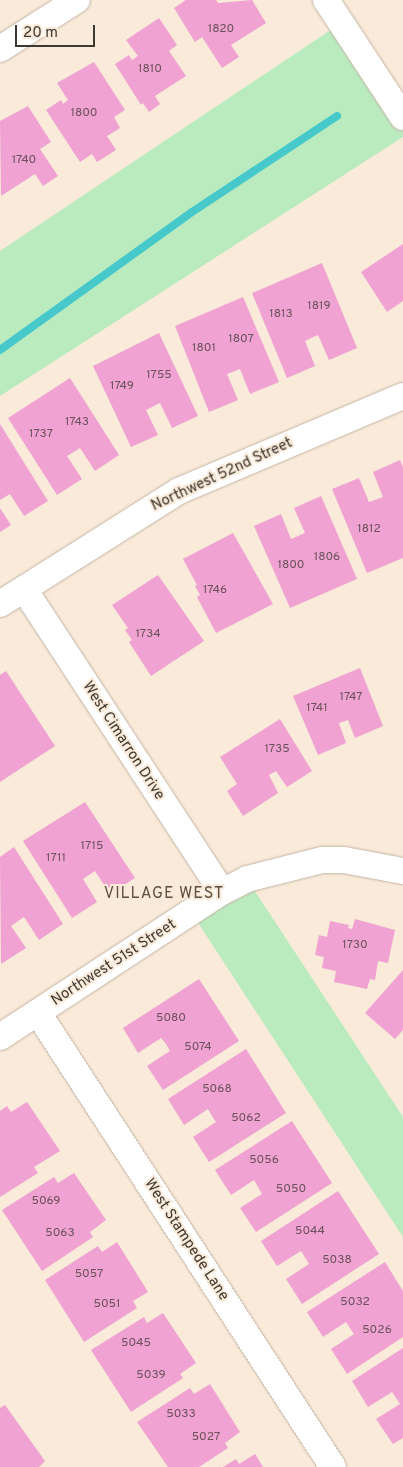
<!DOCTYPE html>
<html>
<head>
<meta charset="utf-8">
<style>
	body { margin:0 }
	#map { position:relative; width:403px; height:1467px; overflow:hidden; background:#f9ead9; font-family:Overpass,sans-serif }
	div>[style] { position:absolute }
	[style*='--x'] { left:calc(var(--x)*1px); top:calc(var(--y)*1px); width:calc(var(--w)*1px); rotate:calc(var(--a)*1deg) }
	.green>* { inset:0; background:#baebbf }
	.stream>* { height:8px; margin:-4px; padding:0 4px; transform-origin:4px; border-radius:4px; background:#47c8cb }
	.building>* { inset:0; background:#f0a2d2 }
	.roads { filter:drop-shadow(0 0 1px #c3b4a4) drop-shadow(0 0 1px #c3b4a4) }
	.street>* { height:26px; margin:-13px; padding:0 13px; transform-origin:13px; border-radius:13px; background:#fff }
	span { translate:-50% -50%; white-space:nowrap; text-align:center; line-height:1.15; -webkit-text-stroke:4px #f9ead9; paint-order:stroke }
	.number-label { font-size:12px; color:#6a525a }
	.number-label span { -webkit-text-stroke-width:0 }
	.street-label { font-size:15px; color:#3e3832 }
	.neighbourhood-label { font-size:16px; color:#5b4e40; letter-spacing:1px }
	.scale { position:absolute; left:15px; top:25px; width:80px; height:22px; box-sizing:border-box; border:2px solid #3e3832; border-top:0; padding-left:6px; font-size:15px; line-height:18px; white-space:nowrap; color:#3e3832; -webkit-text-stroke:4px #f9ead9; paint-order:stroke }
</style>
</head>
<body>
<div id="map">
	<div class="green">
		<i style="clip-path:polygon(341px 23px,403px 117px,403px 137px,0 396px,0 251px)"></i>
		<i style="clip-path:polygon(247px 879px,403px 1117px,403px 1237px,191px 912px)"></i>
	</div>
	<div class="stream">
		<i style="--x:0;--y:350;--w:236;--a:-35.7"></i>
		<i style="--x:192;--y:212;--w:174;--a:-33.5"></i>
	</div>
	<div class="building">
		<i style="clip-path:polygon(186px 0,216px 0,218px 3px,252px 0,266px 23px,231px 45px,239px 57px,222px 68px,202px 37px,195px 42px,174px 8px)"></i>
		<i style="clip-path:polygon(159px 18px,177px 45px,169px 51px,186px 76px,155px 96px,160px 104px,149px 112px,143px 103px,141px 105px,115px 64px,129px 55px,132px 60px,138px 56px,126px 40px)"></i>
		<i style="clip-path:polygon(94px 62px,125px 110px,114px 117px,120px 128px,107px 136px,116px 150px,97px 162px,92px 154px,80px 162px,46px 110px,61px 100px,63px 104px,68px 100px,57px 83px)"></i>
		<i style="clip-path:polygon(28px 106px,51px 142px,40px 149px,58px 176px,43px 186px,35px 174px,1px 196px,0 121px)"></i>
		<i style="clip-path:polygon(403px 244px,403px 301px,387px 312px,361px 272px)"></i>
		<i style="clip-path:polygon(322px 263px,357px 348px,329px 360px,318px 335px,311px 338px,305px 341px,315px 366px,287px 378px,252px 293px)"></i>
		<i style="clip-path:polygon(243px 297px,279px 382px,250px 394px,240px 369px,227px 374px,238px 400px,209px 412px,175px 326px)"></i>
		<i style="clip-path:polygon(159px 333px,198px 416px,172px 428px,160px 403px,146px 410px,158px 435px,131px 447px,93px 366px)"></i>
		<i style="clip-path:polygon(70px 378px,119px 455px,95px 471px,80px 448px,67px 456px,82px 479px,57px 495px,8px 418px)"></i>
		<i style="clip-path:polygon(0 424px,48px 501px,24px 516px,10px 494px,0 500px)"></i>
		<i style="clip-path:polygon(400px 460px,403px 467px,403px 558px,367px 573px,332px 489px,359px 478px,369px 502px,383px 497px,373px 472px)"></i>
		<i style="clip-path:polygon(321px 496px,357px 579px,290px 608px,254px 526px,281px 514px,291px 539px,305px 533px,294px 508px)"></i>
		<i style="clip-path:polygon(0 508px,11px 525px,0 532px)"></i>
		<i style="clip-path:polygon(233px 533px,273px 604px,216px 633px,197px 597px,200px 595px,195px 586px,197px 585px,183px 559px)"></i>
		<i style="clip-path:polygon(158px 575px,204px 641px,151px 676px,129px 642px,132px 640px,125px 630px,128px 628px,112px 605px)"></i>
		<i style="clip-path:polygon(360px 668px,383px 726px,355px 738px,348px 720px,339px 723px,346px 743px,318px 755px,293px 696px)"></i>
		<i style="clip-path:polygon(6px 671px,55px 746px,0 782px,0 675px)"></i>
		<i style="clip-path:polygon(280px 719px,312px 771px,287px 787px,276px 771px,269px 775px,278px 793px,243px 816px,227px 791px,237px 784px,220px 757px)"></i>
		<i style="clip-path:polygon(85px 802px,135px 878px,110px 894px,95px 871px,83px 879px,97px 902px,72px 918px,23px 841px)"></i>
		<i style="clip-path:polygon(14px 847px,63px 924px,39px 940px,24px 917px,11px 926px,26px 948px,1px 964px,0 857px)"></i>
		<i style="clip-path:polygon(355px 919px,395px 930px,388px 963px,378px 961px,375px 980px,370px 979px,367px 989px,334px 982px,336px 971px,322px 968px,324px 957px,315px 955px,319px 935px,327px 937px,330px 921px,349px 925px,348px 928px,352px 929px)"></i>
		<i style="clip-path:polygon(403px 970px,403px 1030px,395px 1039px,365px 1013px)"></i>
		<i style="clip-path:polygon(199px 979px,239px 1041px,163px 1090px,147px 1066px,170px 1051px,166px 1044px,161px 1038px,138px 1053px,123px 1028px)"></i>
		<i style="clip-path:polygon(246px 1049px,286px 1113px,209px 1162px,193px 1137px,216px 1122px,212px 1116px,208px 1109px,184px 1125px,168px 1099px)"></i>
		<i style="clip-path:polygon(27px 1102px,60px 1151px,34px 1167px,38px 1173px,0 1197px,0 1111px,7px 1106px,11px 1112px)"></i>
		<i style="clip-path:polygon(292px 1121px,332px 1183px,256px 1232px,240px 1208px,262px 1194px,254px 1180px,231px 1195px,215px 1170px)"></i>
		<i style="clip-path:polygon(74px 1173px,106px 1220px,90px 1232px,93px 1237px,42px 1271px,2px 1210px,54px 1177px,58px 1183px)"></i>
		<i style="clip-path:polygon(338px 1191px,379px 1254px,302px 1304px,286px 1279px,309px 1264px,301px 1251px,277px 1266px,261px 1241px)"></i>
		<i style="clip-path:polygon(117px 1242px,148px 1292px,133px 1301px,137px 1308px,84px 1342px,45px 1280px,98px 1246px,102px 1252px)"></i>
		<i style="clip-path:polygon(385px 1262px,403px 1291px,403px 1337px,347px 1374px,331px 1349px,354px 1334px,346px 1322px,323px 1337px,307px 1312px)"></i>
		<i style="clip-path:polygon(163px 1313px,196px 1363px,180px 1374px,183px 1378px,131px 1412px,91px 1350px,144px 1317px,147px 1323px)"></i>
		<i style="clip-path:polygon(403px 1348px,403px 1438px,393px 1444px,376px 1419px,400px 1404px,392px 1392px,368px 1407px,352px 1381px)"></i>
		<i style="clip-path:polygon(210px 1384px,240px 1432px,225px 1443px,228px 1448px,199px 1467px,168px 1467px,137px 1422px,190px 1388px,194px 1394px)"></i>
		<i style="clip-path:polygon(5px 1405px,45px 1461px,39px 1467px,0 1467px,0 1408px)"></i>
		<i style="clip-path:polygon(255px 1454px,263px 1467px,223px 1467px,236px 1459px,239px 1464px)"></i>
	</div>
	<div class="roads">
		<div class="street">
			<i style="--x:326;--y:0;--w:140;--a:56.7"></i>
			<i style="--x:0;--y:49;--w:91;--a:-32.5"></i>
			<i style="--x:24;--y:589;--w:362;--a:56.8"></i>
			<i style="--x:0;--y:604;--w:212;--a:-32.3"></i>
			<i style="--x:179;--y:491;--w:243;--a:-23"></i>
			<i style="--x:38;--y:1013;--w:541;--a:56.99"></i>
			<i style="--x:0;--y:1037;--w:265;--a:-33.2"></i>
			<i style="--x:222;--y:892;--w:28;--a:-27"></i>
			<i style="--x:247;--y:879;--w:77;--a:-14.2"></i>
			<i style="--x:322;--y:860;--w:22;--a:0"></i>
			<i style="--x:344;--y:860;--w:60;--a:10.6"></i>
		</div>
	</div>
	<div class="number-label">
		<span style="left:221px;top:30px">1820</span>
		<span style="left:150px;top:70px">1810</span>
		<span style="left:84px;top:114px">1800</span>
		<span style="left:24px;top:161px">1740</span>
		<span style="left:319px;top:307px">1819</span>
		<span style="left:281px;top:315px">1813</span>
		<span style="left:241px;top:340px">1807</span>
		<span style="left:204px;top:349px">1801</span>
		<span style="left:159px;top:376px">1755</span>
		<span style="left:122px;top:387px">1749</span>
		<span style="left:77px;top:423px">1743</span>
		<span style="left:41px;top:435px">1737</span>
		<span style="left:369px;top:530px">1812</span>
		<span style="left:327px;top:558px">1806</span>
		<span style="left:291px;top:566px">1800</span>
		<span style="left:215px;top:591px">1746</span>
		<span style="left:148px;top:635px">1734</span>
		<span style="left:351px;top:698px">1747</span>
		<span style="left:317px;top:709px">1741</span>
		<span style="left:277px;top:750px">1735</span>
		<span style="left:92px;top:847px">1715</span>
		<span style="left:56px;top:859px">1711</span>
		<span style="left:355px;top:946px">1730</span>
		<span style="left:171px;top:1019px">5080</span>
		<span style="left:198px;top:1048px">5074</span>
		<span style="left:217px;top:1090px">5068</span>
		<span style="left:246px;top:1119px">5062</span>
		<span style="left:264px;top:1161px">5056</span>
		<span style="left:291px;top:1190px">5050</span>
		<span style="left:46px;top:1202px">5069</span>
		<span style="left:310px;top:1232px">5044</span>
		<span style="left:60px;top:1234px">5063</span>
		<span style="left:337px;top:1261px">5038</span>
		<span style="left:89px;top:1275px">5057</span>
		<span style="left:355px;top:1303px">5032</span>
		<span style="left:107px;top:1305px">5051</span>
		<span style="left:377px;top:1331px">5026</span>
		<span style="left:136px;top:1344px">5045</span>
		<span style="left:151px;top:1376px">5039</span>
		<span style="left:181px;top:1415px">5033</span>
		<span style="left:206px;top:1438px">5027</span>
	</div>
	<div class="street-label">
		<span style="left:222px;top:475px;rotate:-25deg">Northwest 52nd Street</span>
		<span style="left:123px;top:741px;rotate:57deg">West Cimarron Drive</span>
		<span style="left:114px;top:963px;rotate:-33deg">Northwest 51st Street</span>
		<span style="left:186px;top:1240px;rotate:57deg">West Stampede Lane</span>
	</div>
	<div class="neighbourhood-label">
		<span style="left:164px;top:894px">VILLAGE WEST</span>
	</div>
	<div class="scale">20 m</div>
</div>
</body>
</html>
